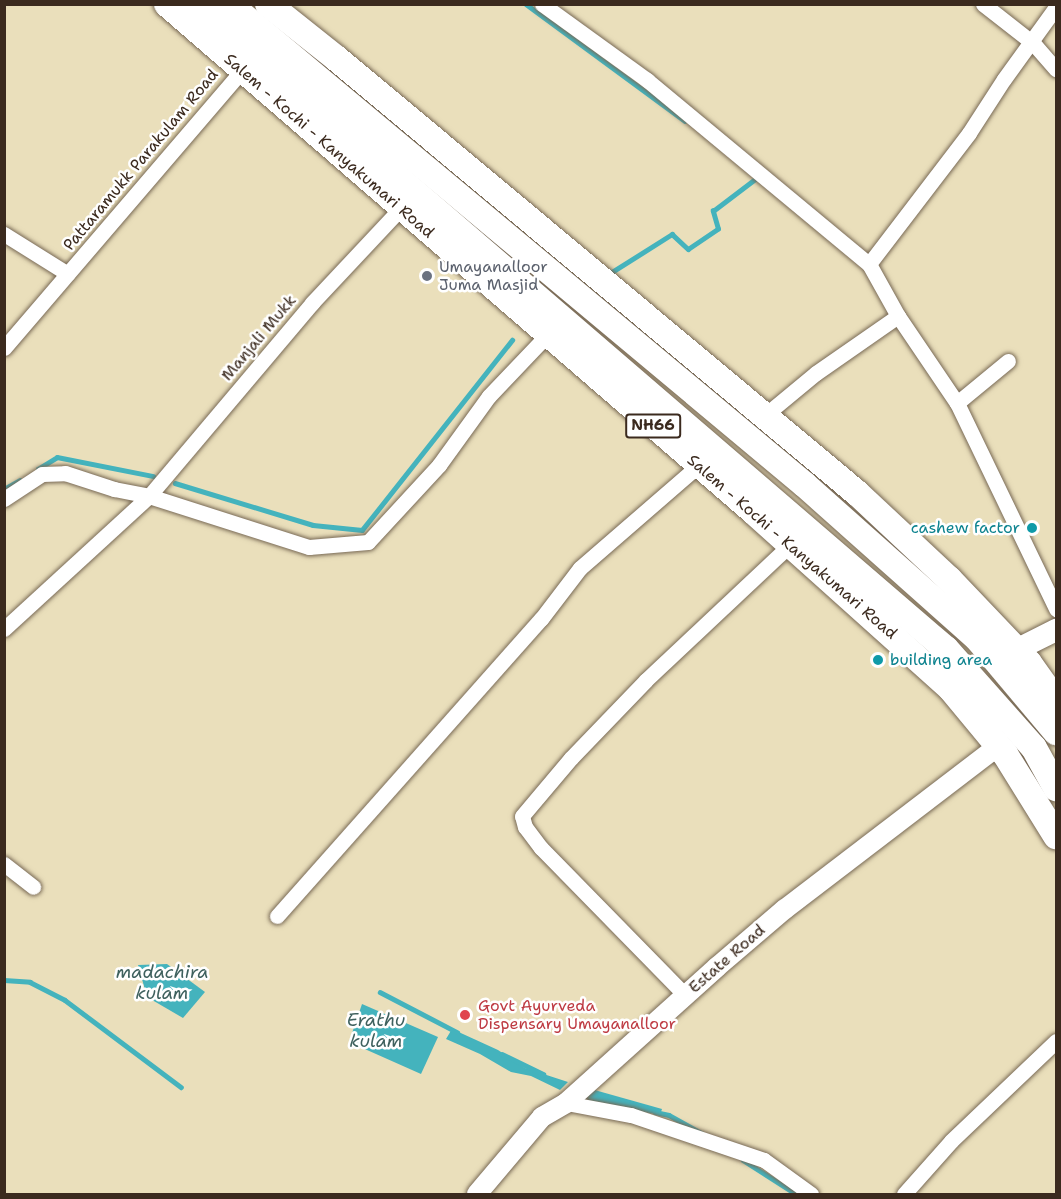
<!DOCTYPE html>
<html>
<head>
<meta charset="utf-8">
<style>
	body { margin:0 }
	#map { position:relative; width:1061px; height:1199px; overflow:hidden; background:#eadfbb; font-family:"Shantell Sans",sans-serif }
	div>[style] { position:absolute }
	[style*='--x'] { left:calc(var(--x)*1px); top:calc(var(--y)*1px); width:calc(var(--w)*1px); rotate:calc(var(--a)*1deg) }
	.water>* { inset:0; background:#44b3bd }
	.stream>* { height:4.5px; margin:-2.25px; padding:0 2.25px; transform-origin:2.25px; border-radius:2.25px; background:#44b3bd }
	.roads { filter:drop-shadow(0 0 2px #786955) drop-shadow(0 0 2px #786955) }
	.minor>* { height:15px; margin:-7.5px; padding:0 7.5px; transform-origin:7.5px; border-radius:7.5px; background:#fff }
	.tertiary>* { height:20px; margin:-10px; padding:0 10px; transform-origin:10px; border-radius:10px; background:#fff }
	.secondary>* { height:22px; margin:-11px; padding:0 11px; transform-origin:11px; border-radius:11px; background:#fff }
	.trunk>* { height:26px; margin:-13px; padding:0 13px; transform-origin:13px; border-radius:13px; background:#fff }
	.dots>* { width:16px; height:16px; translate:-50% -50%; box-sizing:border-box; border:3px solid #fff; border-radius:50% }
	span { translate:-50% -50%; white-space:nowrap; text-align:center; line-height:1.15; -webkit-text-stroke:5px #fff; paint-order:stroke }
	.shield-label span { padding:2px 4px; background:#fff; border:2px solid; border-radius:4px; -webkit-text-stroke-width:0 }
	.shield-label { font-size:15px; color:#3b2a1e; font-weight:700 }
	.street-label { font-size:16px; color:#3b2a1e }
	.worship-label { font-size:16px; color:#5b616d }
	.left { translate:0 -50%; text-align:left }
	.culture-label { font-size:16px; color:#0d838f }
	.right { translate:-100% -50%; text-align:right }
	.health-label { font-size:16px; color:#be3a42 }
	.water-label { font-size:18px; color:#3f615e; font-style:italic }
	.frame { position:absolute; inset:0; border:6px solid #3b2a1e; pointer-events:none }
</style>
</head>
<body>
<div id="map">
	<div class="water">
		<i style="clip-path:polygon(167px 964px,205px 992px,183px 1018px,147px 997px,138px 965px)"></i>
		<i style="clip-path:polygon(362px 1004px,438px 1037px,421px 1074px,349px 1042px)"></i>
		<i style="clip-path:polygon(452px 1029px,498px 1050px,525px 1068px,568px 1082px,560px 1090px,531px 1076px,511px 1072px,480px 1054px,446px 1039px)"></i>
		<i style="clip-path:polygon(591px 1089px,662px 1109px,660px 1115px,578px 1100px)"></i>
	</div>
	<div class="stream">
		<i style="--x:526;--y:4;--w:197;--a:36.3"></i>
		<i style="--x:612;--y:272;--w:71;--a:-32.3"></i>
		<i style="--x:672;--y:234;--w:22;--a:43"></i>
		<i style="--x:688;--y:249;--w:36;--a:-34"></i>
		<i style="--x:718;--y:229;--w:19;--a:-106"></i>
		<i style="--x:713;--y:211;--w:56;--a:-37.1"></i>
		<i style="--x:38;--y:469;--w:22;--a:-32"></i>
		<i style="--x:57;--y:457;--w:98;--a:11.2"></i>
		<i style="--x:175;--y:483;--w:144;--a:16.9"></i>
		<i style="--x:313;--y:525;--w:49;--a:5.8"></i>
		<i style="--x:362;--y:530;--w:242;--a:-51.7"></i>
		<i style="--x:4;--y:489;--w:18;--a:-29"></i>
		<i style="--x:4;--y:980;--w:26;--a:4"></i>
		<i style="--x:30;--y:982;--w:39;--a:27"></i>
		<i style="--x:65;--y:1000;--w:145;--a:36.9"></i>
		<i style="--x:380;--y:992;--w:87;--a:27.5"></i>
		<i style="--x:502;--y:1054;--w:46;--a:26"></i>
		<i style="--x:655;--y:1112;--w:14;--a:12"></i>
		<i style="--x:669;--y:1115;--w:38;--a:29"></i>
		<i style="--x:743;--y:1160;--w:63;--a:32.7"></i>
	</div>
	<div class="roads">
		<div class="minor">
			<i style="--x:542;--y:4;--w:130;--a:35.9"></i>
			<i style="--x:647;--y:80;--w:288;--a:39.7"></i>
			<i style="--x:869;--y:264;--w:60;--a:60.9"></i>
			<i style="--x:898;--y:316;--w:105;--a:55.9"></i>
			<i style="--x:957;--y:403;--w:229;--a:64.3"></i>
			<i style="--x:983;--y:4;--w:63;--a:38"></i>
			<i style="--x:1033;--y:43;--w:35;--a:49"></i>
			<i style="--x:4;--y:234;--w:75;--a:32"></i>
			<i style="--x:869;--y:264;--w:165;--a:-52.6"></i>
			<i style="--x:969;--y:133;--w:64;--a:-57.1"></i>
			<i style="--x:1004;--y:79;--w:89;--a:-54.2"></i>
			<i style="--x:4;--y:348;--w:366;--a:-49.4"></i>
			<i style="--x:957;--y:403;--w:66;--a:-39.5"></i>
			<i style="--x:764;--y:416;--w:67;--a:-39.6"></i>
			<i style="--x:816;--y:373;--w:100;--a:-34.8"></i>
			<i style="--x:4;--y:499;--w:45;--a:-33.3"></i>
			<i style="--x:42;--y:474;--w:23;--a:-2"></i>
			<i style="--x:65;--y:473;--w:52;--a:18.1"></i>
			<i style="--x:114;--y:489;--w:36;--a:11"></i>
			<i style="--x:149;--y:496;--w:168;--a:17.7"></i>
			<i style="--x:309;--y:547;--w:59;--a:-4.8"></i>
			<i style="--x:368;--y:542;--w:105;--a:-47.3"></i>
			<i style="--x:439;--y:465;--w:85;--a:-54.1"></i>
			<i style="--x:489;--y:396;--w:84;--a:-46.4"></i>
			<i style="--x:4;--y:629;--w:197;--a:-42.5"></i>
			<i style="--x:149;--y:496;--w:253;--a:-49.8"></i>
			<i style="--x:312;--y:303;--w:130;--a:-46.9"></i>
			<i style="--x:4;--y:864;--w:37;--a:38"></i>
			<i style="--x:277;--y:916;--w:397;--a:-48.4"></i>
			<i style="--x:541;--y:619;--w:64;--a:-52.6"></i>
			<i style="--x:580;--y:568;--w:157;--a:-40.9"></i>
			<i style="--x:685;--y:995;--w:206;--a:-134.4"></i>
			<i style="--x:541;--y:848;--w:26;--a:-127"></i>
			<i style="--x:525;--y:827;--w:11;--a:-105"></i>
			<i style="--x:522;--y:816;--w:76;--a:-49.8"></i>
			<i style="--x:571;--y:758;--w:108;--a:-46.1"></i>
			<i style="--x:646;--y:680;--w:199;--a:-43.2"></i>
			<i style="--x:566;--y:1103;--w:66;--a:10.5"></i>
			<i style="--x:631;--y:1115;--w:140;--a:18.7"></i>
			<i style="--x:764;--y:1160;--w:58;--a:35.9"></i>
			<i style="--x:904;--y:1194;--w:71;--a:-48.4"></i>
			<i style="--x:951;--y:1141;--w:145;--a:-43.6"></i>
		</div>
		<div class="tertiary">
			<i style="--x:477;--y:1194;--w:101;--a:-49.8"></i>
			<i style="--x:542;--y:1117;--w:28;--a:-30"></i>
			<i style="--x:566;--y:1103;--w:203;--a:-42"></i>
			<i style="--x:717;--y:967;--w:89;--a:-40.5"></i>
			<i style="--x:785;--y:909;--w:268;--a:-37.4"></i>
		</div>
		<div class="secondary">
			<i style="--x:1016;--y:650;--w:45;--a:-26.6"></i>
		</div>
		<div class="trunk">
			<i style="--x:167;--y:4;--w:776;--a:40.87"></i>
			<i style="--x:754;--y:512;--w:265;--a:41.9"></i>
			<i style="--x:951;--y:689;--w:85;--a:50.3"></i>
			<i style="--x:1005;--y:754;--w:97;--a:58.1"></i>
			<i style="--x:196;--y:4;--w:989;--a:40.7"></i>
			<i style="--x:946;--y:649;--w:132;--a:48.4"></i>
			<i style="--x:1034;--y:748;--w:46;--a:61.2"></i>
			<i style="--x:229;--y:4;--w:750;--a:39.86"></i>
			<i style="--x:805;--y:485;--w:230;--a:41.7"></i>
			<i style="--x:977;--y:638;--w:123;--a:50"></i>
			<i style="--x:268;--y:4;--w:87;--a:38.5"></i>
			<i style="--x:336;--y:58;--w:679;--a:39.86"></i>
			<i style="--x:857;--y:493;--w:126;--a:43.1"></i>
			<i style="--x:949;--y:579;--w:116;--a:46.4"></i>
			<i style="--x:1029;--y:663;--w:47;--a:54.6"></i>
		</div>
	</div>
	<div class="dots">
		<i style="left:427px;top:276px;background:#6b7280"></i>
		<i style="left:1032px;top:528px;background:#0f9aa8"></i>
		<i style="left:878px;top:660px;background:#0f9aa8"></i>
		<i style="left:465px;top:1015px;background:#e0444e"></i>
	</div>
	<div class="shield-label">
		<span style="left:653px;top:426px">NH66</span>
	</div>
	<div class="street-label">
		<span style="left:329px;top:146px;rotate:41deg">Salem - Kochi - Kanyakumari Road</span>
		<span style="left:141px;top:160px;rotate:-50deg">Pattaramukk Parakulam Road</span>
		<span style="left:259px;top:338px;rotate:-50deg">Manjali Mukk</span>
		<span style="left:792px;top:547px;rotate:41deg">Salem - Kochi - Kanyakumari Road</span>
		<span style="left:727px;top:959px;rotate:-41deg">Estate Road</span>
	</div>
	<div class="worship-label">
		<span class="left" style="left:439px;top:276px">Umayanalloor<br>Juma Masjid</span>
	</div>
	<div class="culture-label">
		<span class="right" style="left:1020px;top:528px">cashew factor</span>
		<span class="left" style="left:890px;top:660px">building area</span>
	</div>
	<div class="health-label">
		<span class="left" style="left:478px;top:1015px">Govt Ayurveda<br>Dispensary Umayanalloor</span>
	</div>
	<div class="water-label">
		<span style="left:162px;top:983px">madachira<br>kulam</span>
		<span style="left:376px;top:1031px">Erathu<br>kulam</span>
	</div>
	<div class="frame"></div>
</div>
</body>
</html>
